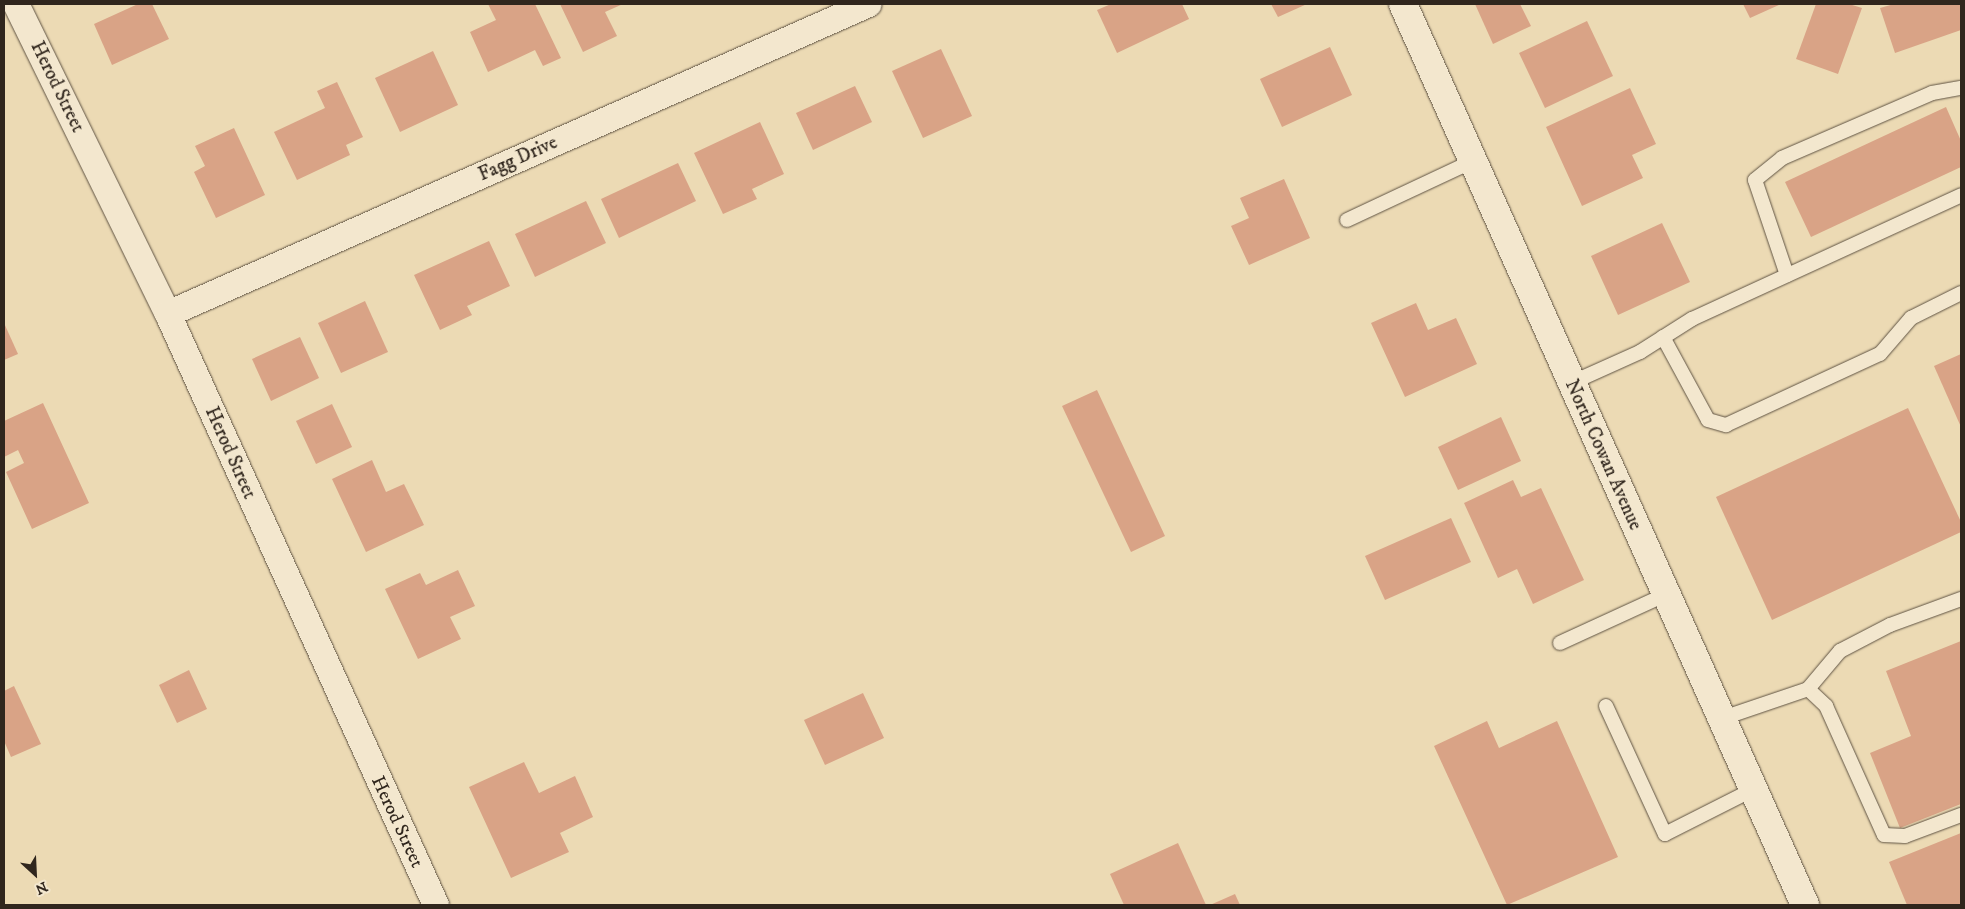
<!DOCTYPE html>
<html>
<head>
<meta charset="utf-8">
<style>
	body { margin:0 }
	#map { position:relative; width:1965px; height:909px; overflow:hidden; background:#ecdab4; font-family:"IM FELL DW Pica",serif }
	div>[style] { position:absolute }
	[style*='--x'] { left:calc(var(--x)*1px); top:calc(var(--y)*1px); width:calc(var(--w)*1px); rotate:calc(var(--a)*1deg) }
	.building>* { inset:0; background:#d9a386 }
	.roads { filter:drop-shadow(0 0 1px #5f5343) drop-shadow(0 0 1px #5f5343) }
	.lane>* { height:14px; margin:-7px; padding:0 7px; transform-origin:7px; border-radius:7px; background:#f3e7ce }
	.street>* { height:26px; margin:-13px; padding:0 13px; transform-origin:13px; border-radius:13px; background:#f3e7ce }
	.secondary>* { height:28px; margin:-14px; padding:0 14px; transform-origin:14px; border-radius:14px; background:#f3e7ce }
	span { translate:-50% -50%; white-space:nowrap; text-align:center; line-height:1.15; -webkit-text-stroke:4px #f3e7ce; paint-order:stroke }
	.street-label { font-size:19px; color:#30261d }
	.frame { position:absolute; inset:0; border:5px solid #30261d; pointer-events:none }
	.north { position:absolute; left:10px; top:849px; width:50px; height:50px; -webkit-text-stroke:4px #f3e7ce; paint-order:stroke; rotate:155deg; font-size:14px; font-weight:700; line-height:20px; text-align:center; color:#30261d }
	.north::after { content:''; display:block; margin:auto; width:18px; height:22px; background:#30261d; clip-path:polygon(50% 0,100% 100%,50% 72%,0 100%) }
</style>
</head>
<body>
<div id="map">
	<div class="building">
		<i style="clip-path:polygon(138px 4px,152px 4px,169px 39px,112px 65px,94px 24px)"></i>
		<i style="clip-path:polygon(488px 4px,535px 4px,561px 58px,543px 66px,535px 50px,488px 72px,470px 32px,496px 20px)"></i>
		<i style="clip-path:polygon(560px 4px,623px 4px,605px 12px,617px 36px,583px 52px)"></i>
		<i style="clip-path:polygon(1111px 4px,1182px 4px,1189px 19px,1117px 53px,1097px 10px)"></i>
		<i style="clip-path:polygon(1271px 4px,1307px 4px,1278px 17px)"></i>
		<i style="clip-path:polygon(1475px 4px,1520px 4px,1531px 26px,1493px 44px)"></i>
		<i style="clip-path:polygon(1743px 4px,1781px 4px,1750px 18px)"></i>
		<i style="clip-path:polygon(1816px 4px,1849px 4px,1862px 8px,1838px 74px,1796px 59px)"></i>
		<i style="clip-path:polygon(1894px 4px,1961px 4px,1961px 30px,1895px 53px,1880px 8px)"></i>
		<i style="clip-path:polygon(1587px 21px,1613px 76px,1545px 108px,1519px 53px)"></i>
		<i style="clip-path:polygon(1330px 47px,1352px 95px,1282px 127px,1260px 79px)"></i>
		<i style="clip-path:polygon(941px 49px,972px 116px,923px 138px,892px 71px)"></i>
		<i style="clip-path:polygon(433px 51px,458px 105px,400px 132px,375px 78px)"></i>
		<i style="clip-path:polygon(337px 82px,363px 137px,346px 145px,350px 155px,297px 180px,274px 132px,325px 108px,317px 91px)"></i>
		<i style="clip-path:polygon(855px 86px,872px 122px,813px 150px,796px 113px)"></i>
		<i style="clip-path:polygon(1630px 88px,1656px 144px,1632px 155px,1643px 178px,1582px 206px,1546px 127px)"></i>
		<i style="clip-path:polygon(1946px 107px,1961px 141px,1961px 167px,1811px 237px,1785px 182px)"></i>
		<i style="clip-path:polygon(760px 122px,784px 174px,752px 189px,757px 199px,723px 214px,694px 153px)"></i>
		<i style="clip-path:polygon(234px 128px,265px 195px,216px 218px,194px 172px,205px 166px,195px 146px)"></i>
		<i style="clip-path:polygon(678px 163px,696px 201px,619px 238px,601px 199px)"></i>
		<i style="clip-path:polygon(1284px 179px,1310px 238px,1249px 265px,1231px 226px,1249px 218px,1240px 198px)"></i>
		<i style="clip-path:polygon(586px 201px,606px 243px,535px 277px,515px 234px)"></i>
		<i style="clip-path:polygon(1662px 223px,1690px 282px,1618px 315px,1591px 256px)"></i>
		<i style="clip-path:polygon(489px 241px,510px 286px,467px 306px,472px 315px,440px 330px,414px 275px)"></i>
		<i style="clip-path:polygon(365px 301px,388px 352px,341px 373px,318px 323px)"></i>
		<i style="clip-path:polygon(1416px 303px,1428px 330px,1456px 318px,1477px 364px,1405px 397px,1371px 323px)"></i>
		<i style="clip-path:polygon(4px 323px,18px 354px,4px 360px)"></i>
		<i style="clip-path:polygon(300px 337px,319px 378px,271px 401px,252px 359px)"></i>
		<i style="clip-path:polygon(1961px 354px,1961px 427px,1934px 366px)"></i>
		<i style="clip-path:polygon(1097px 390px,1165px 536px,1131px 552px,1062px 406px)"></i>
		<i style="clip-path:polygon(43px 403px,89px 503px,32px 529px,6px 472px,24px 463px,18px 450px,4px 457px,4px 421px)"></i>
		<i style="clip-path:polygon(332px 404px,352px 447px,316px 464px,296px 421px)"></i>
		<i style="clip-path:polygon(1908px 408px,1961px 522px,1961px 532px,1772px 620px,1716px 497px)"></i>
		<i style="clip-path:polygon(1501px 417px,1521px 461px,1458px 490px,1438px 447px)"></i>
		<i style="clip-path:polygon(372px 460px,386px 492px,404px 484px,424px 525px,366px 552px,332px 479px)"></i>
		<i style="clip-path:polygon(1513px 480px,1521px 497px,1541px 488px,1584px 580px,1533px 604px,1517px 569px,1498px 578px,1464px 503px)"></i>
		<i style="clip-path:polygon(1451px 518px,1471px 562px,1385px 600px,1365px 556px)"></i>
		<i style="clip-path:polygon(458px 570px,475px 606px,450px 617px,461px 639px,418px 659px,385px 589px,420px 573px,426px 585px)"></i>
		<i style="clip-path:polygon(1961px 641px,1961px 804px,1900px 828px,1870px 753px,1911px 736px,1886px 671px)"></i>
		<i style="clip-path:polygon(189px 670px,207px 709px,177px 723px,159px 685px)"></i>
		<i style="clip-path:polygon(14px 686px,41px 744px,11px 757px,4px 741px,4px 691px)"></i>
		<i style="clip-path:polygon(863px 693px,884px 738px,825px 765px,804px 720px)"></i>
		<i style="clip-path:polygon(1487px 721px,1499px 748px,1557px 721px,1618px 857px,1507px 905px,1434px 746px)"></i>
		<i style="clip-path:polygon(524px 762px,539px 793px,575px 776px,593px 817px,560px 833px,569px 852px,511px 878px,469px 787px)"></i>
		<i style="clip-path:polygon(1961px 833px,1961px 905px,1907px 905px,1889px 862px)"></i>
		<i style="clip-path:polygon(1178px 843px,1206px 905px,1124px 905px,1110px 874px)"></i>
		<i style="clip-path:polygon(1235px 894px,1240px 905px,1210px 905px)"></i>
	</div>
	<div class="roads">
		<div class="lane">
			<i style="--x:1347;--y:220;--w:139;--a:-25.1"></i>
			<i style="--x:1787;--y:275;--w:100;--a:-108.6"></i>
			<i style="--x:1755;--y:180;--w:35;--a:-39"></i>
			<i style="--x:1782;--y:158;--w:163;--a:-23.4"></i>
			<i style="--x:1932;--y:93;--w:29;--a:-10"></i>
			<i style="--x:1663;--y:337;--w:94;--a:61.5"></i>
			<i style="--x:1708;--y:420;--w:19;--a:16"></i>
			<i style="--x:1726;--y:425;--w:170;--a:-24.8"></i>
			<i style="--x:1880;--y:354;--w:48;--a:-49.3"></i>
			<i style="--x:1911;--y:318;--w:56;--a:-26.6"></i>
			<i style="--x:1571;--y:383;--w:76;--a:-24.2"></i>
			<i style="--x:1640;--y:352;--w:62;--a:-32.4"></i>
			<i style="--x:1692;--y:319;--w:296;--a:-24.7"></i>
			<i style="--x:1560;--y:643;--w:115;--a:-24.6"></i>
			<i style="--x:1808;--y:689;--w:25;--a:43"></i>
			<i style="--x:1826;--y:706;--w:141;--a:65.8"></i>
			<i style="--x:1884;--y:835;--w:21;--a:3"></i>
			<i style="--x:1905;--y:836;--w:60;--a:-20.6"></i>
			<i style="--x:1606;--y:706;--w:141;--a:65.3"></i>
			<i style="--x:1665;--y:834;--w:97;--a:-26.8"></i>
			<i style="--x:1720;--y:719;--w:93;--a:-18.8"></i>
			<i style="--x:1808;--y:689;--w:50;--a:-49.9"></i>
			<i style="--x:1840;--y:651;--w:56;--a:-27.5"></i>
			<i style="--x:1890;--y:625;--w:76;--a:-20.1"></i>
		</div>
		<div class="street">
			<i style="--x:16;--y:4;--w:345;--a:63.9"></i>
			<i style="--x:168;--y:314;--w:649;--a:65.61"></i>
			<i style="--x:168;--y:314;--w:766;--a:-23.86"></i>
		</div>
		<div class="secondary">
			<i style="--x:1403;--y:4;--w:987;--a:65.95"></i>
		</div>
	</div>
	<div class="street-label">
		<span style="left:57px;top:87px;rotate:64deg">Herod Street</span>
		<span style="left:518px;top:159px;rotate:-24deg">Fagg Drive</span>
		<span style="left:230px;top:453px;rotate:66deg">Herod Street</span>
		<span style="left:1603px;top:455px;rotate:66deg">North Cowan Avenue</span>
		<span style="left:397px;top:822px;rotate:65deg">Herod Street</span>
	</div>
	<div class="frame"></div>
	<div class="north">N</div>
</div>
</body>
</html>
